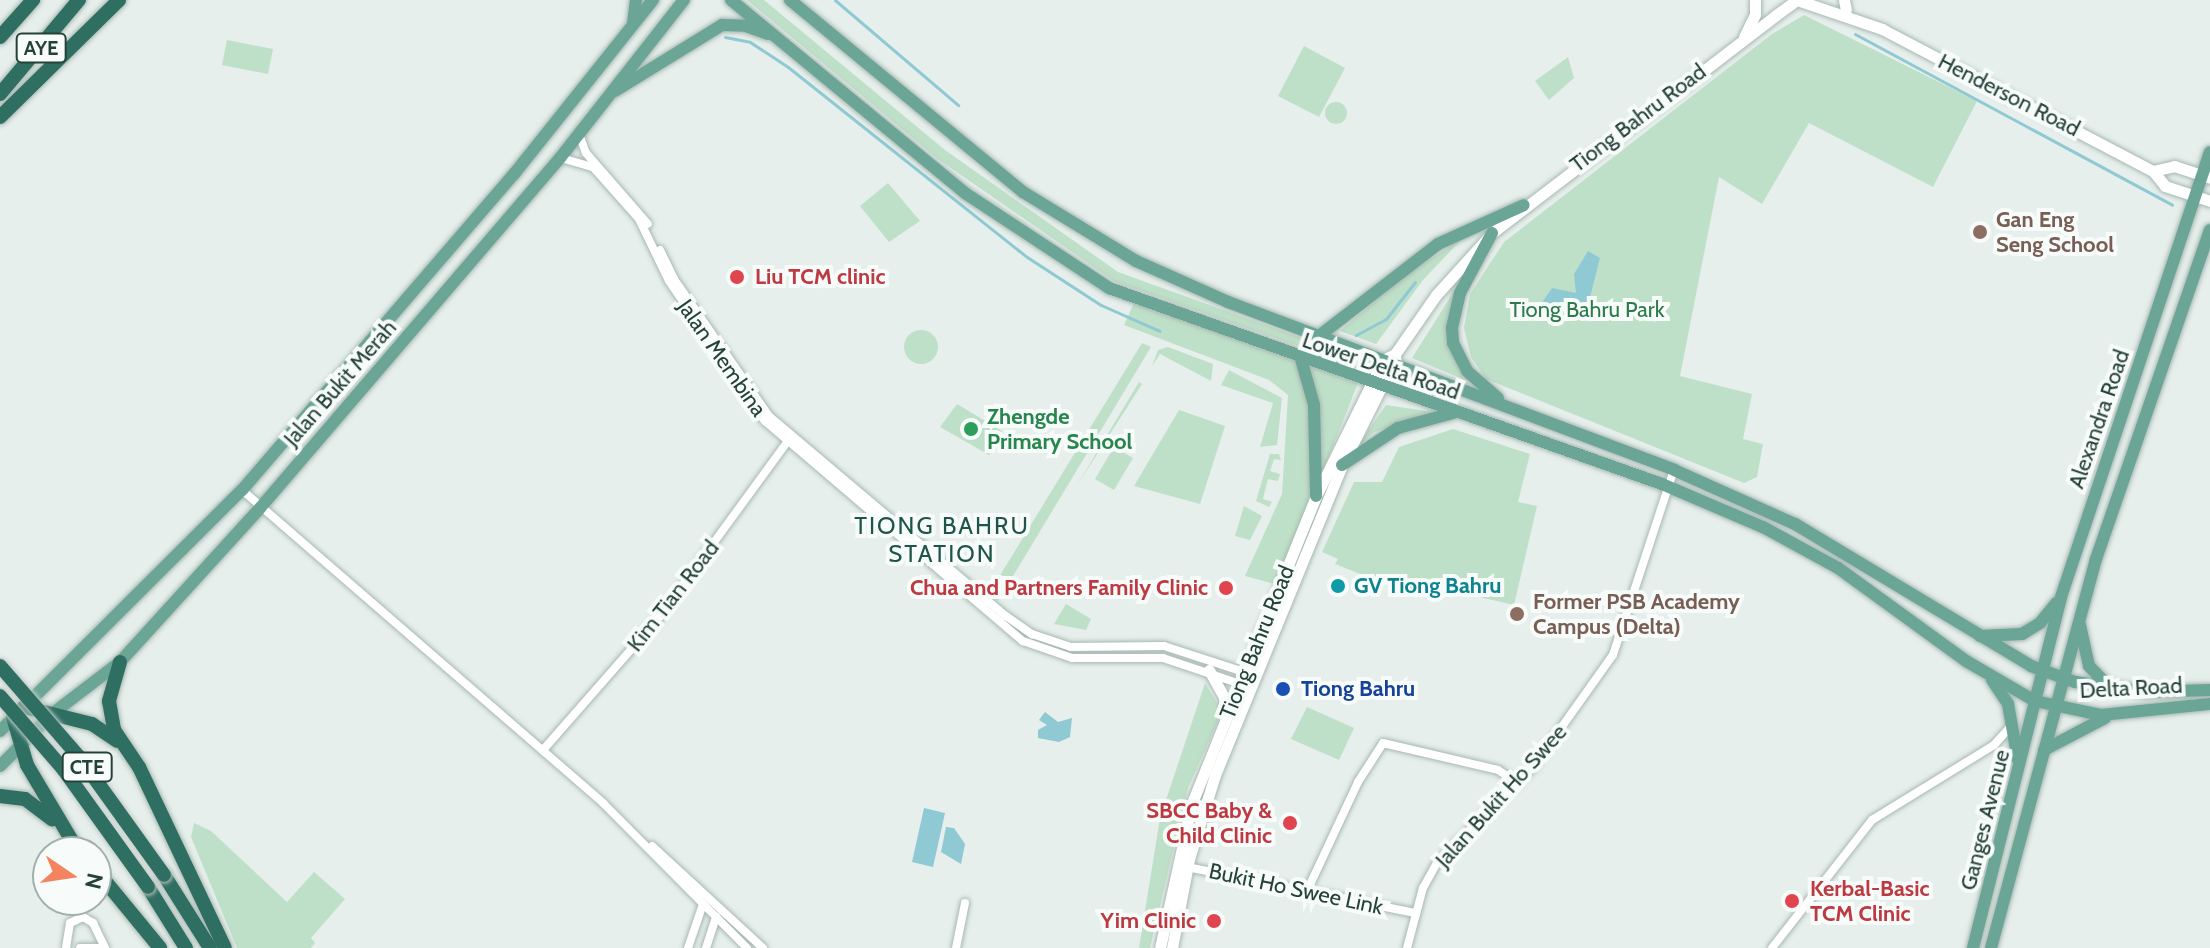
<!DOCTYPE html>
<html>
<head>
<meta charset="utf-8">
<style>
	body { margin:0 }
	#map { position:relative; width:2210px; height:948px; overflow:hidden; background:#e6efeb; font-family:Cabin,sans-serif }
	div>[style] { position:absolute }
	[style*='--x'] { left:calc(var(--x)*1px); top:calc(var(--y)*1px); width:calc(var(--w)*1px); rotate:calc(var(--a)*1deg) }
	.green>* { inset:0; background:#bfe0c8 }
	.round { border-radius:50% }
	.water>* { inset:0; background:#8ec9d4 }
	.stream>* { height:3px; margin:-1.5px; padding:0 1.5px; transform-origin:1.5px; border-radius:1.5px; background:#8ec9d4 }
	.roads { filter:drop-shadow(0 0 2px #a8b8b2) drop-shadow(0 0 2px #a8b8b2) }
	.street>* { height:8px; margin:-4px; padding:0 4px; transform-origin:4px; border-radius:4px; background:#fff }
	.secondary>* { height:11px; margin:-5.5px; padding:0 5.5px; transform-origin:5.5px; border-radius:5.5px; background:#fff }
	.primary>* { height:12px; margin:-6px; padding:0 6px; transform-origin:6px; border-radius:6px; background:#6aa596 }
	.highway>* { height:14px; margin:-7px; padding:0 7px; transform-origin:7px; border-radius:7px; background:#2f6f62 }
	.bridges { filter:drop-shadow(0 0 2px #c2cac8) drop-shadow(0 0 2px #c2cac8) }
	.highway-bridge>* { height:14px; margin:-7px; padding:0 7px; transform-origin:7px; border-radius:7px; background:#2f6f62 }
	.dots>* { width:22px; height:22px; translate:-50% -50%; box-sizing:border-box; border:4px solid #f7fbf9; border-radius:50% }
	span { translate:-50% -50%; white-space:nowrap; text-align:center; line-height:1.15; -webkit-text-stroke:8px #f7fbf9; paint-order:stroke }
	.shield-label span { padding:2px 6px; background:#f7fbf9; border:2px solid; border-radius:6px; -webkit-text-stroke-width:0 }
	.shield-label { font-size:20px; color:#24423a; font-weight:700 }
	.street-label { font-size:22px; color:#24423a }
	.education-label { font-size:22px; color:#785e54; font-weight:700 }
	.left { translate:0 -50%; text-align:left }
	.health-label { font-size:22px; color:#be3a42; font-weight:700 }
	.right { translate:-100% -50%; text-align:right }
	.park-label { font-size:22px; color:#2d7a4b }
	.leisure-label { font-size:22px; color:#27864d; font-weight:700 }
	.culture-label { font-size:22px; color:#0d838f; font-weight:700 }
	.transit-label { font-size:22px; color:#164399; font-weight:700 }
	.neighbourhood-label { font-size:24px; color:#1f5548; letter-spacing:2px }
	.north { position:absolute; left:32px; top:836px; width:80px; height:80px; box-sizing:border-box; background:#f7fbf9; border:2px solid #a3b1ad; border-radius:50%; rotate:103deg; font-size:22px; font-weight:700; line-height:32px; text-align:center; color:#24423a }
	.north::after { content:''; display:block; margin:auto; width:28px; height:36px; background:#f4845f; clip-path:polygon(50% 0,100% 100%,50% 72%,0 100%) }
</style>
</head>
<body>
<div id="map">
	<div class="green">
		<i style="clip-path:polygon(747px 0,764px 0,945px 150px,1118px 272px,1329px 348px,1327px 356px,1114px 281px,938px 159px)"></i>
		<i style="clip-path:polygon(1804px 15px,1977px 101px,1933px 187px,1809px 123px,1762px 204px,1719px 177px,1680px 376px,1752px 394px,1743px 439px,1763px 444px,1757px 477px,1744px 483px,1486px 379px,1471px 357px,1464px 328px,1470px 294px,1504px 242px,1772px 34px)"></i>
		<i style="clip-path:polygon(227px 40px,273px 49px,268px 74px,222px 65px)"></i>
		<i style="clip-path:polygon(1304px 46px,1345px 68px,1319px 117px,1278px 96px)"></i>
		<i style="clip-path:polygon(1568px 57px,1574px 78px,1549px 100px,1535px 81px)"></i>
		<i class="round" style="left:1325px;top:102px;width:22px;height:22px"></i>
		<i style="clip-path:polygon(888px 183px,920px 221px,889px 242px,860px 206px)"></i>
		<i style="clip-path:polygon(1462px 239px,1423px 280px,1376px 344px,1340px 331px,1411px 271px)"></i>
		<i style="clip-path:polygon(1473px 261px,1458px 293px,1455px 357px,1470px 382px,1412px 358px)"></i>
		<i style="clip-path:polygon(1134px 303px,1358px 383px,1278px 585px,1245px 576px,1282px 494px,1288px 395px,1269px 380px,1124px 325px)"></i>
		<i class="round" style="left:904px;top:330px;width:34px;height:34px"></i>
		<i style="clip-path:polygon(1142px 343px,1151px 347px,998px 601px,988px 595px)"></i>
		<i style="clip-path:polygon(1168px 347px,1213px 364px,1211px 381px,1160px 354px,1152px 366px,1158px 350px)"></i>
		<i style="clip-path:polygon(1229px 370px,1282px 398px,1277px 445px,1260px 447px,1273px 403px,1221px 385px)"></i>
		<i style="clip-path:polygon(1139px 382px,1142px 384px,1076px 487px)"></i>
		<i style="clip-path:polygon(957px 404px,1002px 431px,989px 455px,940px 427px)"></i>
		<i style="clip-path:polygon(1386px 405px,1433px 412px,1374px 432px,1356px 448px)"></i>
		<i style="clip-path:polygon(1179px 410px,1225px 426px,1200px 504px,1134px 486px)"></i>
		<i style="clip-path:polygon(1453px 429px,1530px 454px,1518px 502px,1537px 506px,1514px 605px,1422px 584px,1419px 593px,1398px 589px,1335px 564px,1338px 559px,1322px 552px,1354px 482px,1382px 482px,1399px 447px)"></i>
		<i style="clip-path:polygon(1114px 447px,1133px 458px,1114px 490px,1095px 479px)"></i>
		<i style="clip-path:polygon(1270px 454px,1279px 454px,1281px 460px,1274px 459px,1270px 471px,1280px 474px,1278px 481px,1268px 479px,1263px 499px,1272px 502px,1269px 507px,1256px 501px)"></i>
		<i style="clip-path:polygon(1244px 506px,1262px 516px,1250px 540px,1235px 536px)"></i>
		<i style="clip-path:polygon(1066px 604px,1091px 619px,1086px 630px,1054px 624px)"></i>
		<i style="clip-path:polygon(1205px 683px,1219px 706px,1218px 721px,1188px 788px,1150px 948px,1139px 948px,1160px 818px)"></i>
		<i style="clip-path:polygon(1307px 707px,1354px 728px,1339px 760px,1291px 739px)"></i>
		<i style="clip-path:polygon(194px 823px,211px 831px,287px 902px,314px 872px,345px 899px,311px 938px,315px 943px,311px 948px,237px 948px,191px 837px)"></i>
	</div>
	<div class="water">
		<i style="clip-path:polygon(1588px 251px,1600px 258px,1587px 309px,1549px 318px,1543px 301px,1552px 288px,1576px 293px,1574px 274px)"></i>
		<i style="clip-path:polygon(1045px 712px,1058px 722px,1072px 718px,1070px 737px,1059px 742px,1038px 738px,1038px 730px,1047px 725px,1039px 720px)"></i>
		<i style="clip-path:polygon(924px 808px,945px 813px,933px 867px,912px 862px)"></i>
		<i style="clip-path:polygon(946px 827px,954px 828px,965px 844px,961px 864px,941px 852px)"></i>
	</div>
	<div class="stream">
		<i style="--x:835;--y:0;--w:162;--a:40.5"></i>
		<i style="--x:1855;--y:34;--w:360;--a:28.3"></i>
		<i style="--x:725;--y:37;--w:25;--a:11"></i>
		<i style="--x:750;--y:42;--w:45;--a:33.3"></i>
		<i style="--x:788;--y:67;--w:305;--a:38.5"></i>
		<i style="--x:1027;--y:257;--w:88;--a:33"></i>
		<i style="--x:1101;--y:305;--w:64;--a:23.8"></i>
		<i style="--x:1356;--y:335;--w:34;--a:-28"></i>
		<i style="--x:1386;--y:319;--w:47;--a:-51.9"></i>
	</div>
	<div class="roads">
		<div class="street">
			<i style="--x:579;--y:134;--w:20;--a:70"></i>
			<i style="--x:586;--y:153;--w:94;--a:48.9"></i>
			<i style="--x:561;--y:158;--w:33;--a:16"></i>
			<i style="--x:593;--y:167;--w:69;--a:48.5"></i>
			<i style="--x:639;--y:219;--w:69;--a:64.2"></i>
			<i style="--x:669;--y:281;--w:170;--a:55.6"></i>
			<i style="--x:765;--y:421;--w:339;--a:40.5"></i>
			<i style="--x:1023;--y:641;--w:52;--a:19.1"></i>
			<i style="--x:1072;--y:658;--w:91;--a:0"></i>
			<i style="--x:1163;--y:658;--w:84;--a:18.6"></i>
			<i style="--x:660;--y:250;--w:32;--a:64"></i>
			<i style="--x:674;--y:279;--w:167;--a:55.3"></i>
			<i style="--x:769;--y:416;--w:310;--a:40.2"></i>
			<i style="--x:1006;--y:616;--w:32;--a:35"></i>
			<i style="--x:1032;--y:634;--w:41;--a:18.4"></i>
			<i style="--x:1071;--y:647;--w:93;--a:-0.6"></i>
			<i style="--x:1164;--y:646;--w:87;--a:18"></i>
			<i style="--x:242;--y:490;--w:478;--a:40.9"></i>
			<i style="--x:603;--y:803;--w:204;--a:45.2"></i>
			<i style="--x:543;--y:750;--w:179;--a:-48.8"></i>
			<i style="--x:661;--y:615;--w:220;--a:-53.9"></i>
			<i style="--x:652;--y:846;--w:151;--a:42.6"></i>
			<i style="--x:1182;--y:866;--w:239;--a:11.4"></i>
			<i style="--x:1307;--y:891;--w:120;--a:-64.9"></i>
			<i style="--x:1358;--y:782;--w:46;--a:-57.3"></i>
			<i style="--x:1383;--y:743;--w:118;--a:13.2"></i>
			<i style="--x:1498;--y:770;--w:24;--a:33"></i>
			<i style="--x:66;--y:948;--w:25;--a:-81"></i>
			<i style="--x:70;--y:923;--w:14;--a:-25"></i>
			<i style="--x:83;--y:917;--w:12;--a:31"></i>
			<i style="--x:93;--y:923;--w:28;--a:64"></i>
			<i style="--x:80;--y:948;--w:23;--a:0"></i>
			<i style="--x:688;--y:948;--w:46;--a:-71.2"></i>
			<i style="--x:706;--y:948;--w:33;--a:-72"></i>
			<i style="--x:956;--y:948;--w:46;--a:-78.7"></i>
			<i style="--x:1407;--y:948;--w:62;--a:-75.1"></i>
			<i style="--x:1423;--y:888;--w:29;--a:-61"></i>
			<i style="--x:1437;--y:863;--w:137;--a:-45"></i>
			<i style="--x:1534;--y:766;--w:136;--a:-54.6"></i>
			<i style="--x:1613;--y:655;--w:195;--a:-71.8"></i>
			<i style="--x:1772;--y:948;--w:162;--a:-52"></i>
			<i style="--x:1872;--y:820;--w:143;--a:-31.6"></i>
			<i style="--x:1994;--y:745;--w:25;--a:-48"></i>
		</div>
		<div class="secondary">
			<i style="--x:1844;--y:0;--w:10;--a:79"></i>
			<i style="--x:1744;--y:37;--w:25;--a:-64"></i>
			<i style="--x:1755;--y:14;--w:14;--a:-90"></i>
			<i style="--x:2153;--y:171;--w:22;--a:-13"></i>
			<i style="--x:2174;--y:166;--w:38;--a:18"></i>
			<i style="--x:1209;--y:670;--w:31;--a:61"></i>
			<i style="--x:1224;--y:697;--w:19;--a:84"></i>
			<i style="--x:1160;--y:948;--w:148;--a:-77.6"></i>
			<i style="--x:1192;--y:803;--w:331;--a:-68"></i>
			<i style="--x:1316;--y:496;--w:152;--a:-63.8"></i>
			<i style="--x:1383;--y:360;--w:13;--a:-27"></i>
			<i style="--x:1395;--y:354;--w:72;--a:-55.2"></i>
			<i style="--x:1436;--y:295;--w:84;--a:-47.9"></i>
			<i style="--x:1492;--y:233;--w:358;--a:-37.5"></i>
			<i style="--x:1776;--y:15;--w:26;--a:-36"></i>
			<i style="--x:1797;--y:0;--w:90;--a:18.8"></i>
			<i style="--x:1882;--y:29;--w:306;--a:27.7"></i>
			<i style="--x:2153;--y:171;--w:19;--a:51"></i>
			<i style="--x:2165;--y:186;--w:47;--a:18.4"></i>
			<i style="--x:1172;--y:948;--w:91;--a:-79.2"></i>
			<i style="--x:1189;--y:859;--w:88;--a:-72.8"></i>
			<i style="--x:1215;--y:775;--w:335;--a:-67.7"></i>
			<i style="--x:1342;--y:465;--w:119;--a:-63.4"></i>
		</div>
		<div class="primary">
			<i style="--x:731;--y:0;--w:303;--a:39.5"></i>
			<i style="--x:965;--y:193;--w:173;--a:33.4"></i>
			<i style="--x:1109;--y:288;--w:587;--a:19.52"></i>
			<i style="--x:1662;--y:484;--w:110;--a:23.1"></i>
			<i style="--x:1763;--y:527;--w:85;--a:28.7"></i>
			<i style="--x:1838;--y:568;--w:158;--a:36"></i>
			<i style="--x:1966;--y:661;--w:80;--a:30.1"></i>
			<i style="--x:2035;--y:701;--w:67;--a:12"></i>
			<i style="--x:2101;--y:715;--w:110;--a:-5.8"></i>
			<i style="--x:790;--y:0;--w:302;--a:39.5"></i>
			<i style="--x:1023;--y:192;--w:132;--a:31.4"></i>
			<i style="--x:1136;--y:261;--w:101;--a:24"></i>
			<i style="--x:1228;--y:302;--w:477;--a:20.6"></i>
			<i style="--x:1674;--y:470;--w:133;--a:24.1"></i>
			<i style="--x:1795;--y:524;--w:275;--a:31"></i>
			<i style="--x:2031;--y:666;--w:47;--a:20"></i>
			<i style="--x:2075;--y:682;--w:72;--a:8"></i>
			<i style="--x:2146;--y:692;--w:64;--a:-1.8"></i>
			<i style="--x:633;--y:24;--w:24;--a:-83"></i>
			<i style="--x:615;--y:91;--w:126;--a:-31.7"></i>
			<i style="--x:722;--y:25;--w:24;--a:2"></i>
			<i style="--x:746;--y:26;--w:23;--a:20"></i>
			<i style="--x:1492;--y:233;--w:68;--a:118.1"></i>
			<i style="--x:1460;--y:293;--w:36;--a:103"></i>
			<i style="--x:1452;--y:328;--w:15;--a:86"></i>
			<i style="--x:1453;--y:343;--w:31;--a:63"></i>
			<i style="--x:1467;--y:371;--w:41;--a:41.1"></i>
			<i style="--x:1319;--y:336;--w:150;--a:-37.7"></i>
			<i style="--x:1438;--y:244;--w:94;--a:-24.4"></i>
			<i style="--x:1301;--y:359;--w:48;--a:74.2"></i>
			<i style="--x:1314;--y:405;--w:91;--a:88.7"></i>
			<i style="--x:1342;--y:465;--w:67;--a:-33.5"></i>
			<i style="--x:1398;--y:428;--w:57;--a:-15.3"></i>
			<i style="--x:2080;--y:625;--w:42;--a:77.6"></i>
			<i style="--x:2089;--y:666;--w:28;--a:46"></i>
			<i style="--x:1980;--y:636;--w:42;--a:-2.7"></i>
			<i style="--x:2022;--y:634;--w:21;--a:-31"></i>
			<i style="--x:2040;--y:623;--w:26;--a:-51"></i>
			<i style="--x:1992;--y:680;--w:29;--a:56"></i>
			<i style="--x:2008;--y:704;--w:57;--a:79.9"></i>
			<i style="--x:0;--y:731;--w:342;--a:-44.9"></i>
			<i style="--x:242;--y:490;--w:417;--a:-49.3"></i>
			<i style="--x:514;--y:174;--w:223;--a:-51.4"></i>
			<i style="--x:2044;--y:750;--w:69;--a:-27.7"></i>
			<i style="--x:0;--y:766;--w:74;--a:-45"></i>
			<i style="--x:52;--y:714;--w:86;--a:-37.4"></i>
			<i style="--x:120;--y:662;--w:208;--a:-47.7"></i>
			<i style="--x:260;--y:508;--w:461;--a:-49.4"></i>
			<i style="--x:560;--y:158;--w:201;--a:-51.9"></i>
			<i style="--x:1973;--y:948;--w:362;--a:-75.9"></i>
			<i style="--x:2061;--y:597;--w:469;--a:-71.5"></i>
			<i style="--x:1991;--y:948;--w:403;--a:-74.9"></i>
			<i style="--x:2096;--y:559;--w:348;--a:-70.9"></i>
		</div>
		<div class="highway">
			<i style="--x:0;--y:37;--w:50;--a:-48.3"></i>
			<i style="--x:0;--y:94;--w:123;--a:-50"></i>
			<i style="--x:0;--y:117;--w:167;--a:-44.5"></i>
			<i style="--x:120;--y:662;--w:41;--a:105.8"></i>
			<i style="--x:109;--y:701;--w:29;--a:80"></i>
			<i style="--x:114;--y:730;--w:45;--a:56"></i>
			<i style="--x:139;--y:767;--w:200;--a:64.6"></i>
			<i style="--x:24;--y:707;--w:70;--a:14"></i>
			<i style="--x:92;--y:724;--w:30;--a:34"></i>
			<i style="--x:13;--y:717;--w:50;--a:73.7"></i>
			<i style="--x:27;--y:765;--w:92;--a:59.3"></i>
			<i style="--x:0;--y:796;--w:25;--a:7"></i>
			<i style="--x:25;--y:799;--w:34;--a:37"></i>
			<i style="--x:96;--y:870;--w:101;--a:50.6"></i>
			<i style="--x:164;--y:875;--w:86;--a:57.8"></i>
			<i style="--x:148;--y:887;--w:72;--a:58.1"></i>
		</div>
	</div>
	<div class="bridges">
		<div class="highway-bridge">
			<i style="--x:0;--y:666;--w:122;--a:49"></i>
			<i style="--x:80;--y:758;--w:144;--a:54.3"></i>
			<i style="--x:0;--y:696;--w:98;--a:49.1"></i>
			<i style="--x:64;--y:770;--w:144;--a:54.3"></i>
		</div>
	</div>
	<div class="dots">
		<i style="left:1980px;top:232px;background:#8d6e63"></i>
		<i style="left:737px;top:277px;background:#e0444e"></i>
		<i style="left:971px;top:429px;background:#2e9e5b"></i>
		<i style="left:1338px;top:586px;background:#0f9aa8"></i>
		<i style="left:1226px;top:588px;background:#e0444e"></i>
		<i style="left:1517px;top:614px;background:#8d6e63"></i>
		<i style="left:1283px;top:689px;background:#1a4fb4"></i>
		<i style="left:1290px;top:823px;background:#e0444e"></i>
		<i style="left:1792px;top:901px;background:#e0444e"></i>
		<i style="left:1214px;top:921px;background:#e0444e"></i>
	</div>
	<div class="shield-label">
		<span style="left:41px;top:48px">AYE</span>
		<span style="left:87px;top:767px">CTE</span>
	</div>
	<div class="street-label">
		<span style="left:2009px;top:95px;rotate:27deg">Henderson Road</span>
		<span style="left:1638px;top:118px;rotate:-37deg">Tiong Bahru Road</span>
		<span style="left:722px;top:358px;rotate:55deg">Jalan Membina</span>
		<span style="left:1381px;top:366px;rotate:19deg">Lower Delta Road</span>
		<span style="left:340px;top:383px;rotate:-49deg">Jalan Bukit Merah</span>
		<span style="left:2099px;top:419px;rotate:-71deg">Alexandra Road</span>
		<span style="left:673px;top:596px;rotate:-52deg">Kim Tian Road</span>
		<span style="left:1257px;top:642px;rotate:-68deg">Tiong Bahru Road</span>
		<span style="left:2131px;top:688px;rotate:-3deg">Delta Road</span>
		<span style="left:1501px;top:796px;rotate:-48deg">Jalan Bukit Ho Swee</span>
		<span style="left:1985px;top:820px;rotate:-76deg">Ganges Avenue</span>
		<span style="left:1296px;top:889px;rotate:12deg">Bukit Ho Swee Link</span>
	</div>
	<div class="education-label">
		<span class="left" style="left:1996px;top:232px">Gan Eng<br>Seng School</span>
		<span class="left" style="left:1533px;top:614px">Former PSB Academy<br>Campus (Delta)</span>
	</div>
	<div class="health-label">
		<span class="left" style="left:755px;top:277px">Liu TCM clinic</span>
		<span class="right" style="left:1208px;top:588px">Chua and Partners Family Clinic</span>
		<span class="right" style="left:1272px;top:823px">SBCC Baby &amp;<br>Child Clinic</span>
		<span class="left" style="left:1810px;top:901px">Kerbal-Basic<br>TCM Clinic</span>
		<span class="right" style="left:1196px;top:921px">Yim Clinic</span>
	</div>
	<div class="park-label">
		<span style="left:1587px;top:310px">Tiong Bahru Park</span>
	</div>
	<div class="leisure-label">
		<span class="left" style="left:987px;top:429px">Zhengde<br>Primary School</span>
	</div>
	<div class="culture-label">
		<span class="left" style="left:1354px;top:586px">GV Tiong Bahru</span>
	</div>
	<div class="transit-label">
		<span class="left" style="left:1301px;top:689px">Tiong Bahru</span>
	</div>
	<div class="neighbourhood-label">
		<span style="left:942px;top:540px">TIONG BAHRU<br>STATION</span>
	</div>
	<div class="north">N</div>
</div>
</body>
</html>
